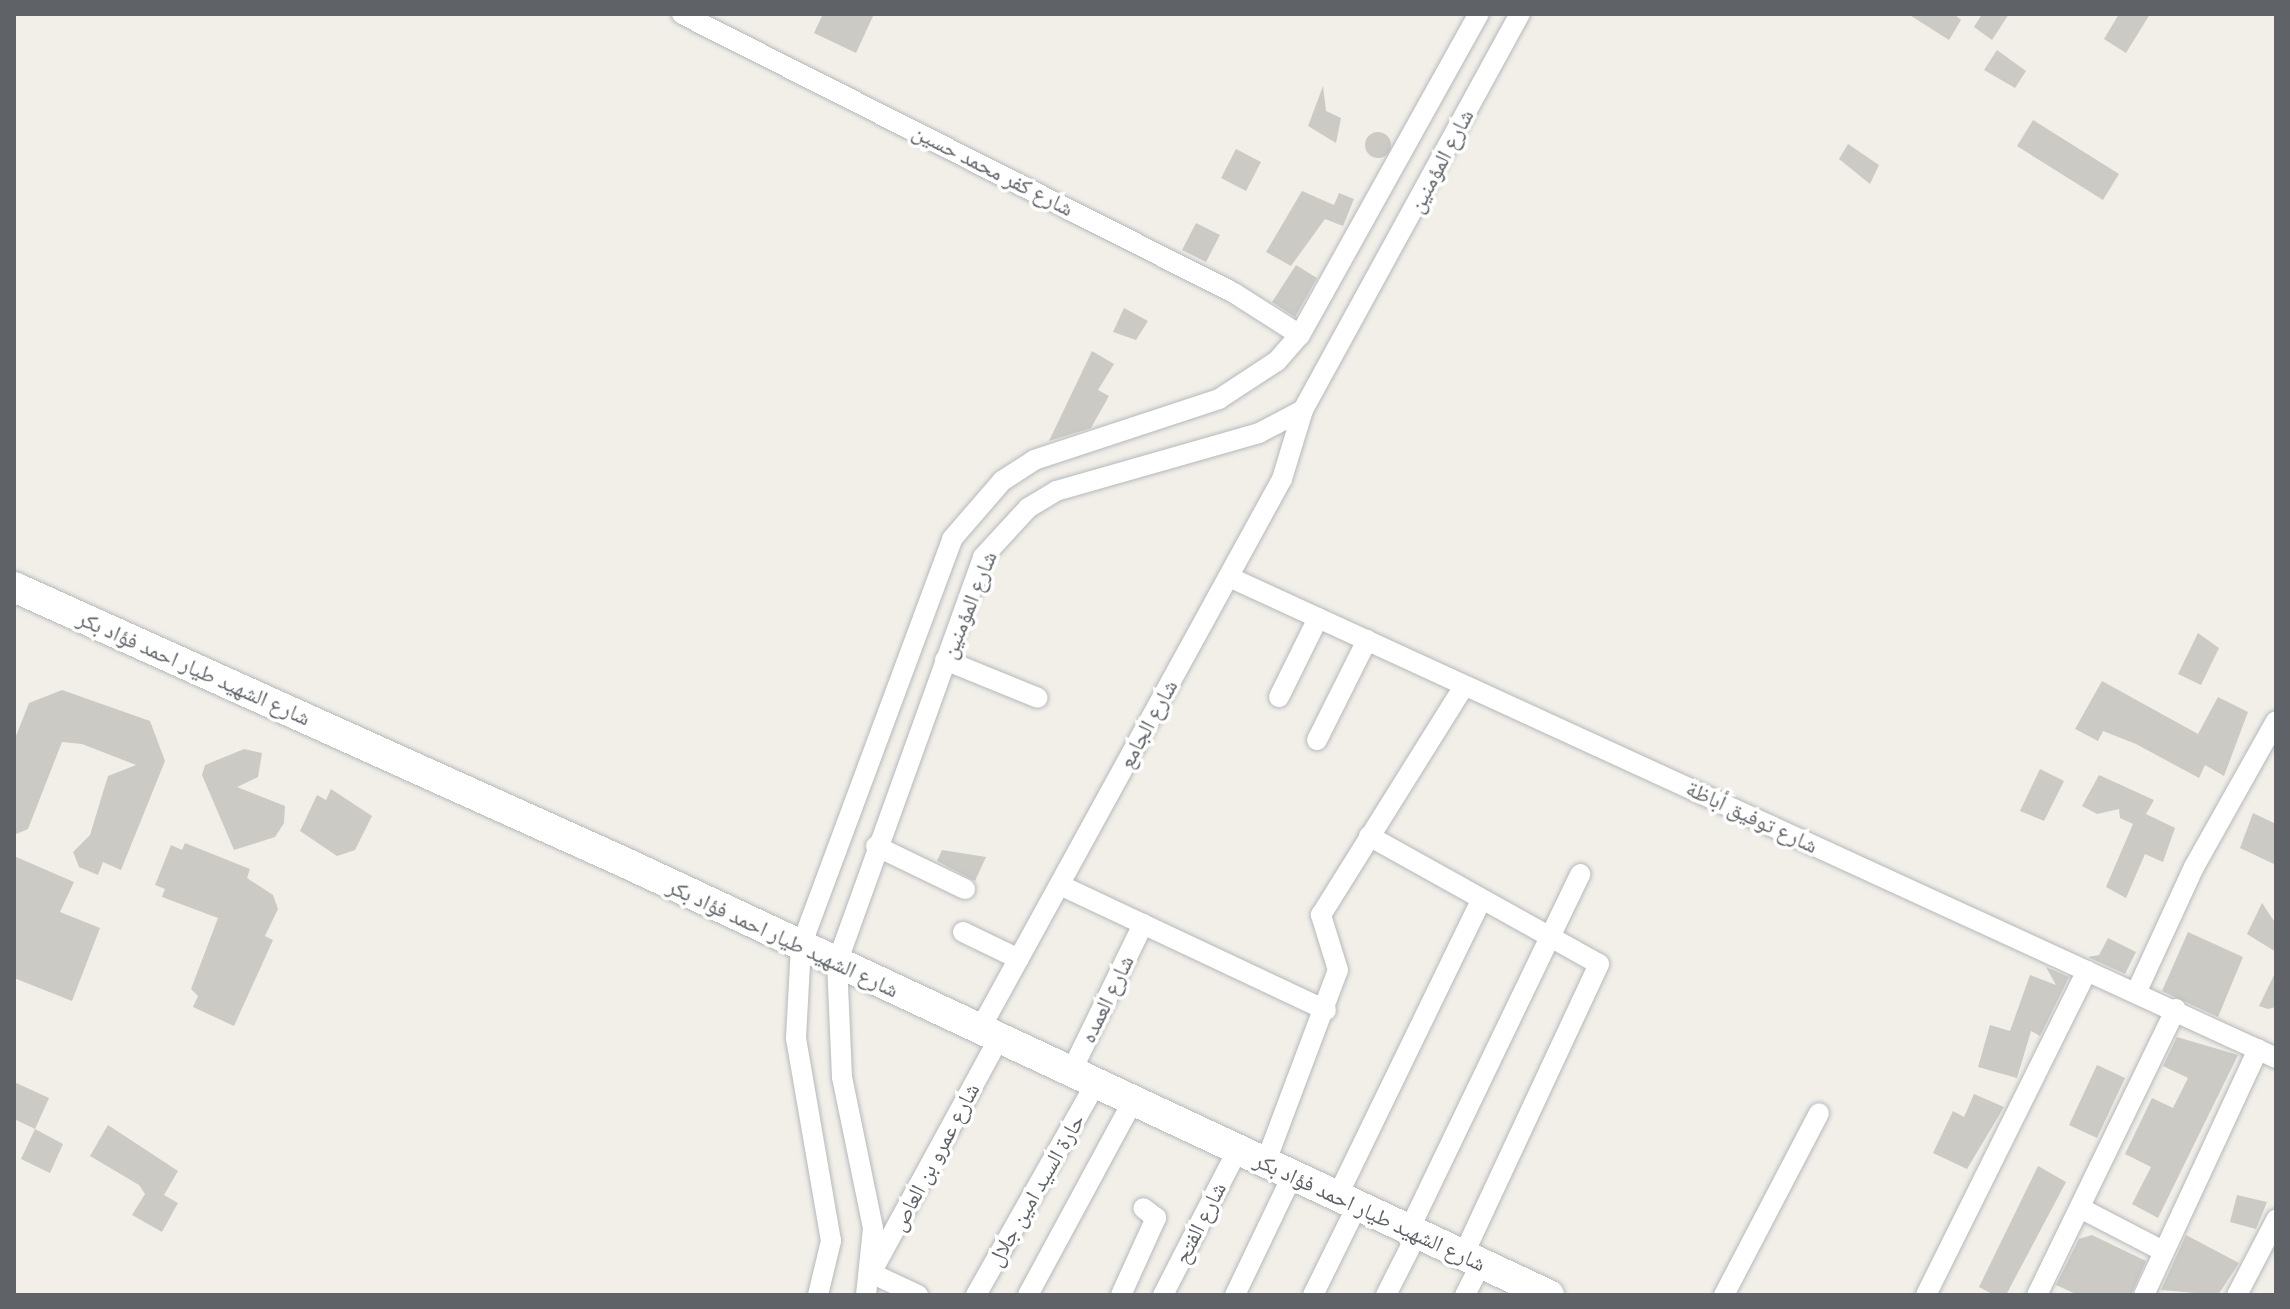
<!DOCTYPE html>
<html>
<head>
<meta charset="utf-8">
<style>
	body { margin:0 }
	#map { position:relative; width:2290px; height:1309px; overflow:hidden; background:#f1efe8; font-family:"Archivo Narrow","Noto Naskh Arabic",sans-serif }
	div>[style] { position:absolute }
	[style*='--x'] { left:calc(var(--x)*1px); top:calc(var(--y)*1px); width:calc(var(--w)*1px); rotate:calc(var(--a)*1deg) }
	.building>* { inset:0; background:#cccac5 }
	.round { border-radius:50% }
	.roads { filter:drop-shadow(0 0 2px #b5b8bc) drop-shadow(0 0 2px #b5b8bc) }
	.street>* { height:20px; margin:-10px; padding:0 10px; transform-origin:10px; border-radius:10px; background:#fff }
	.secondary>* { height:30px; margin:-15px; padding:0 15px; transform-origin:15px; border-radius:15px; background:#fff }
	span { translate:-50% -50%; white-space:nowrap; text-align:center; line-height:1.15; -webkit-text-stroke:7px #fff; paint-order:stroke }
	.street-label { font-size:22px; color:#5f6368 }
	.frame { position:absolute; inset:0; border:16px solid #5f6368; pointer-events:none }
</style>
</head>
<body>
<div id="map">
	<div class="building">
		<i style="clip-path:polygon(823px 14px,874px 14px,856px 53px,814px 33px)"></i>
		<i style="clip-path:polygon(1908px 14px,1954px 14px,1961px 20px,1949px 40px)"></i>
		<i style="clip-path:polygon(1982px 14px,2009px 14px,1992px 40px,1974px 27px)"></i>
		<i style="clip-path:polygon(2119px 14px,2150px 14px,2126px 53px,2104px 39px)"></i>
		<i style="clip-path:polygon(1997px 50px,2026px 71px,2015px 88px,1984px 70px)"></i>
		<i style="clip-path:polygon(1323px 86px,1326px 111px,1341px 118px,1336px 143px,1308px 126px)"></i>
		<i style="clip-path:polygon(2033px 120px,2119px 174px,2103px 200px,2017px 146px)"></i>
		<i class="round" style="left:1365px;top:132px;width:26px;height:26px"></i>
		<i style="clip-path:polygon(1848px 144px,1879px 165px,1870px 184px,1839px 159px)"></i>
		<i style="clip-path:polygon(1236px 149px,1261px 162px,1246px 191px,1221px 178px)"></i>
		<i style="clip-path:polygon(1302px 191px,1334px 205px,1339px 193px,1354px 199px,1343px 226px,1325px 219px,1291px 266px,1266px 252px)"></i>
		<i style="clip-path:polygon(1196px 223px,1220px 235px,1206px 262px,1182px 250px)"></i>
		<i style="clip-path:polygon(1296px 265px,1317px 278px,1295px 317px,1272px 302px)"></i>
		<i style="clip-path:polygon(1124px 308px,1148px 321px,1136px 340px,1113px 332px)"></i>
		<i style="clip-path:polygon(1092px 351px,1114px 364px,1098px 390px,1109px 396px,1091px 428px,1049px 441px)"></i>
		<i style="clip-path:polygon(2198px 633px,2219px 648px,2201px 685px,2178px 674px)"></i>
		<i style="clip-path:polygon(2102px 681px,2198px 734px,2218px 697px,2248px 712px,2224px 776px,2205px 765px,2199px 778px,2136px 744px,2103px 731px,2098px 741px,2075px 729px)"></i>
		<i style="clip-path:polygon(62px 690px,150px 721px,165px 761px,121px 870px,103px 862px,98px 875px,79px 867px,73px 852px,90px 835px,108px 776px,136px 765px,82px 744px,62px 742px,28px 829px,14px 835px,14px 741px,29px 703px)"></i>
		<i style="clip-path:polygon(244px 749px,262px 753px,258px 777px,237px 787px,285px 806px,284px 823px,275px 837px,234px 850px,202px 775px,205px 765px)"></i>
		<i style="clip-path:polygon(2040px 769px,2064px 781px,2044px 821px,2020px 811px)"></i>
		<i style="clip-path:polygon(2099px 775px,2154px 800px,2146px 814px,2175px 828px,2163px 862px,2145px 854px,2126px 898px,2106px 887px,2133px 824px,2120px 818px,2119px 809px,2097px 814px,2082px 806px)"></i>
		<i style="clip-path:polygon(331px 789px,372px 816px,355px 850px,337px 856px,300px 831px,317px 795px,326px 800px)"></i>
		<i style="clip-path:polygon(2253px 813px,2276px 824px,2276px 865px,2240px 848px)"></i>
		<i style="clip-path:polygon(185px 843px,250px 869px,247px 878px,273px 895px,278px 909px,265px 936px,273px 940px,234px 1026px,193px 1007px,198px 996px,191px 989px,218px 918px,162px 897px,165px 889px,155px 885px,171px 845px,182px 850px)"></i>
		<i style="clip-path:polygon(942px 850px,986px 857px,975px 881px,937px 861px)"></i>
		<i style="clip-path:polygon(14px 856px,74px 882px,60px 912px,100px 928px,72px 1001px,14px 978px)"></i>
		<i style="clip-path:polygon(2262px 903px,2276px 924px,2276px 952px,2247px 934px)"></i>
		<i style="clip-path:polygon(2188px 932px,2243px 957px,2218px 1017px,2162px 991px)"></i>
		<i style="clip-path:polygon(2108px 938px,2136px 952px,2125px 974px,2088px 957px,2099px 955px)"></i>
		<i style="clip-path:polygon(2046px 967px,2069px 977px,2040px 1036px,2031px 1031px,2017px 1078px,1978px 1067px,1990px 1025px,2010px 1031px,2030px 975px,2056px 985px)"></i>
		<i style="clip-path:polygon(2276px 971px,2276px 1007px,2268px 1009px,2259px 1006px)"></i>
		<i style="clip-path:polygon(2177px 1037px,2238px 1055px,2158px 1218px,2132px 1204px,2151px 1167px,2125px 1154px,2152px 1098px,2173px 1108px,2188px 1078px,2163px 1066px)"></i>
		<i style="clip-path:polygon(2097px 1065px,2125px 1078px,2097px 1138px,2069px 1125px)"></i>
		<i style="clip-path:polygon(14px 1082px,49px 1098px,35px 1129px,14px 1119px)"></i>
		<i style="clip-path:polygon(1974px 1094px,2004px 1107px,1967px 1169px,1933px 1153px,1953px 1111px,1964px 1117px)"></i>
		<i style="clip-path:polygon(108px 1125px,178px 1171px,164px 1195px,178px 1203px,162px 1232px,132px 1215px,145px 1194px,139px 1185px,90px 1156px)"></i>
		<i style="clip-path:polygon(35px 1129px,63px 1144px,50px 1173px,21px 1159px)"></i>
		<i style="clip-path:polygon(2038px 1166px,2066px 1182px,2006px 1295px,1994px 1295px,1979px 1287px)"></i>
		<i style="clip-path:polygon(2237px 1195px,2267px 1202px,2256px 1229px,2230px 1222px)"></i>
		<i style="clip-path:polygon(2092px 1235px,2146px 1261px,2131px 1295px,2078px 1295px,2056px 1285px,2079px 1239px)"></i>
		<i style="clip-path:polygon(2186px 1235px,2239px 1263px,2218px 1295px,2161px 1290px)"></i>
	</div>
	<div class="roads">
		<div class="street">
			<i style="--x:682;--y:14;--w:619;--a:26.81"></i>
			<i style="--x:1234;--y:293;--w:78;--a:32.5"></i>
			<i style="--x:1229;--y:577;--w:1152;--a:24.67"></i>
			<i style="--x:945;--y:660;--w:100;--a:22.2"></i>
			<i style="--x:1279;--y:697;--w:88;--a:-63.7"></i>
			<i style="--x:1317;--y:740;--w:112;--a:-63.4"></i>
			<i style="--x:1369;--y:836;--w:263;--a:29.1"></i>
			<i style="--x:1599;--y:964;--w:321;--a:115"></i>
			<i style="--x:876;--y:846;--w:99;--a:25.8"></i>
			<i style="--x:1060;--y:885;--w:294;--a:25.2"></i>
			<i style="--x:963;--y:932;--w:62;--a:25.7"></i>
			<i style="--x:2136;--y:993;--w:139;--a:-65.3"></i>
			<i style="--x:2194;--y:867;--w:167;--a:-60.7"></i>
			<i style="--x:979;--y:1031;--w:630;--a:-61.24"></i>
			<i style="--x:1282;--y:479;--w:72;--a:-73.1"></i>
			<i style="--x:1070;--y:1074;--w:167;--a:-64"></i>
			<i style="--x:1265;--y:1164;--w:207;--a:-69.4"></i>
			<i style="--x:1338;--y:970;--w:58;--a:-107.2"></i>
			<i style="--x:1321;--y:915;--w:270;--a:-58"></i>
			<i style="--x:1337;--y:1197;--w:329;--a:-64.1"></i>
			<i style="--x:2084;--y:1210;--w:89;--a:27.4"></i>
			<i style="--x:1409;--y:1230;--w:395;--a:-64.3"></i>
			<i style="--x:818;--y:1295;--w:56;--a:-76.5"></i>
			<i style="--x:831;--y:1241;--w:206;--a:-99.8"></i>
			<i style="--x:796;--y:1038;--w:92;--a:-86.9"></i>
			<i style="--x:801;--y:946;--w:434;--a:-69.6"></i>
			<i style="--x:952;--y:539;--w:77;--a:-49.2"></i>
			<i style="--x:1002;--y:481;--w:38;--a:-33"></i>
			<i style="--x:1034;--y:460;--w:195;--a:-18.2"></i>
			<i style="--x:1219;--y:399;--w:69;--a:-33.2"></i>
			<i style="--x:1277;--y:361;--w:35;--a:-49"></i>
			<i style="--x:1300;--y:335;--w:368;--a:-60.9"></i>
			<i style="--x:866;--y:1295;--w:67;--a:-84"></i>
			<i style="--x:873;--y:1228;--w:154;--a:-101.6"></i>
			<i style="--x:842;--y:1077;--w:114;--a:-92.5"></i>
			<i style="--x:837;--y:963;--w:431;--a:-70.2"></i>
			<i style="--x:983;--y:557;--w:67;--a:-47.4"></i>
			<i style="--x:1028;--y:508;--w:33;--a:-31"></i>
			<i style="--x:1056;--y:491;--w:211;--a:-15.9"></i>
			<i style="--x:1259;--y:433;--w:50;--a:-27.6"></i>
			<i style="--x:1303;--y:410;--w:452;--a:-61.3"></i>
			<i style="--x:918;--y:1295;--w:52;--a:-154.9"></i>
			<i style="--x:871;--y:1273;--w:265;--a:-61.4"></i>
			<i style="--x:976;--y:1295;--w:241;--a:-60.5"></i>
			<i style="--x:1028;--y:1295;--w:218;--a:-61.6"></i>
			<i style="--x:1121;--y:1295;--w:85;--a:-65.6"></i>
			<i style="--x:1156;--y:1218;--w:16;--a:-142"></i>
			<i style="--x:1163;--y:1295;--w:162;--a:-62.8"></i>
			<i style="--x:1235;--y:1295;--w:132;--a:-64.4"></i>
			<i style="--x:1313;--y:1295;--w:99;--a:-63.7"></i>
			<i style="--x:1386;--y:1295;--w:68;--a:-63.1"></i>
			<i style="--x:1465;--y:1295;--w:36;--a:-63"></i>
			<i style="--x:1724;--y:1295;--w:205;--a:-62.4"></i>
			<i style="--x:1926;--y:1295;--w:362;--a:-63.6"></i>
			<i style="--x:2037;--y:1295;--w:318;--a:-64.1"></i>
			<i style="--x:2144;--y:1295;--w:271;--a:-65.1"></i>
			<i style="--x:2237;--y:1295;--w:85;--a:-62.5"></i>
		</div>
		<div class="secondary">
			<i style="--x:14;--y:587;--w:674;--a:24.28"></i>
			<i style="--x:628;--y:864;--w:1017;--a:25.08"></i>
		</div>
	</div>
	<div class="street-label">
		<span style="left:1441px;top:161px;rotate:-62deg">شارع المؤمنين</span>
		<span style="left:993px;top:170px;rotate:27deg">شارع كفر محمد حسين</span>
		<span style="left:969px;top:605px;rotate:-68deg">شارع المؤمنين</span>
		<span style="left:194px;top:668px;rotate:24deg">شارع الشهيد طيار احمد فؤاد بكر</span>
		<span style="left:1148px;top:724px;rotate:-61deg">شارع الجامع</span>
		<span style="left:1752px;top:817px;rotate:25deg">شارع توفيق أباظة</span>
		<span style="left:783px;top:938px;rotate:25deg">شارع الشهيد طيار احمد فؤاد بكر</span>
		<span style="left:1107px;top:999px;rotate:-64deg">شارع العمده</span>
		<span style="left:935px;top:1157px;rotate:-62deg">شارع عمرو بن العاص</span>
		<span style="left:1036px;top:1190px;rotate:-60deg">حارة السيد امين جلال</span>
		<span style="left:1370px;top:1212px;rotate:25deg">شارع الشهيد طيار احمد فؤاد بكر</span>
		<span style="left:1200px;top:1223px;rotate:-63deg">شارع الفتح</span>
	</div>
	<div class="frame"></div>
</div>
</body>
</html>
